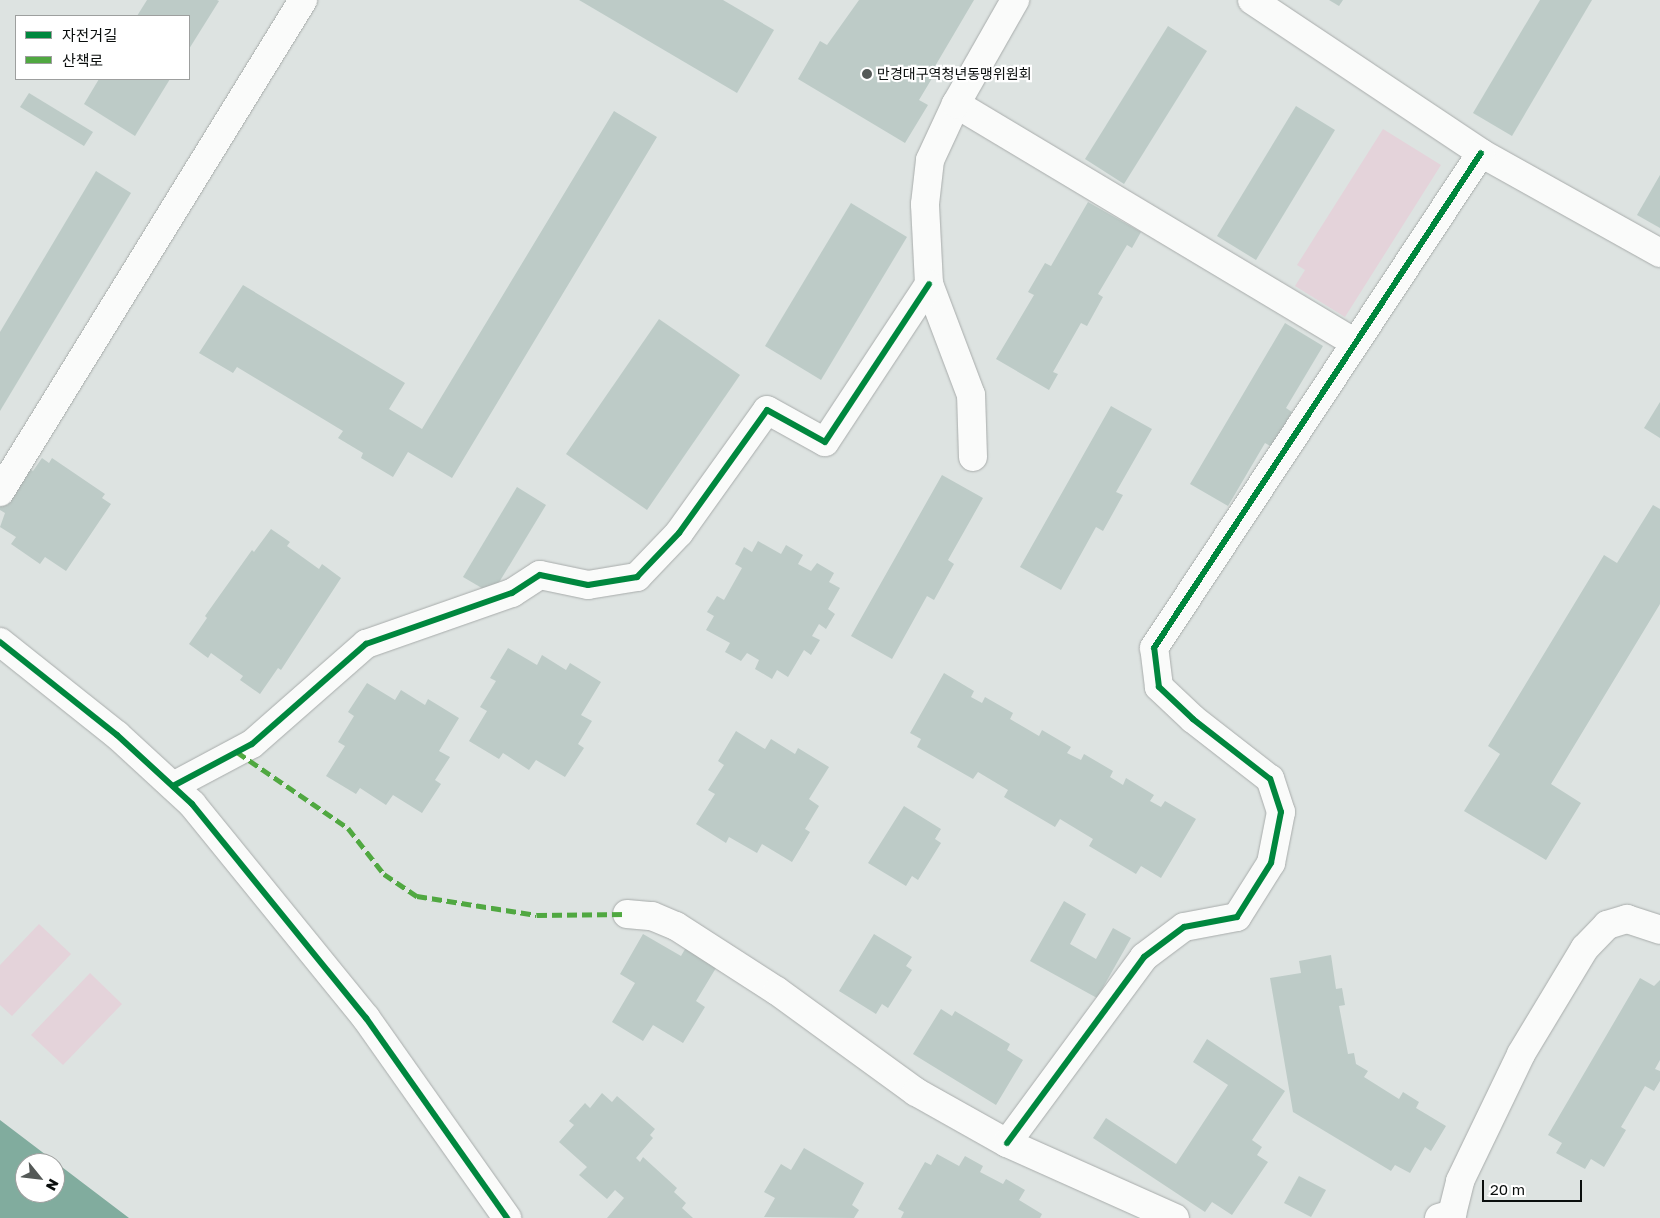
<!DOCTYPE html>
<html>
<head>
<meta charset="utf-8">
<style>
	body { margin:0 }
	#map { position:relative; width:1660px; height:1218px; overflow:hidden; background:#dde3e1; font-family:"Golos Text","Noto Sans KR",sans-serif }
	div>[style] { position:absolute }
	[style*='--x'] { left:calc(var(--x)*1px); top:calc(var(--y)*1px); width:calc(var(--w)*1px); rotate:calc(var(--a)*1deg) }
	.green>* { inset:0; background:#e4d3da }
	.water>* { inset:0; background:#81ac9e }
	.building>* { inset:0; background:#bdcbc7 }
	.roads { filter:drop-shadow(0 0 1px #a8acab) drop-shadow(0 0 1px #a8acab) }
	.minor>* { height:28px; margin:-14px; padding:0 14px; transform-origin:14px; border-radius:14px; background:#fafbfa }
	.quiet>* { height:5px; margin-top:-2.5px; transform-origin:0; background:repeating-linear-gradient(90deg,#50a841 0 10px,transparent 0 15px) }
	.cycleway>* { height:6px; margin:-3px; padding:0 3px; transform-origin:3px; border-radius:3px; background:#00873e }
	.dots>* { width:14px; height:14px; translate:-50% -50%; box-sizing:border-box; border:2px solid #fff; border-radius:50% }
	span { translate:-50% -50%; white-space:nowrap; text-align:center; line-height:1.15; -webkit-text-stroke:4.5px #fff; paint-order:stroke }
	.poi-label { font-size:14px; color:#0a0e0d }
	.left { translate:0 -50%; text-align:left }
	.legend { position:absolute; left:15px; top:15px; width:175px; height:65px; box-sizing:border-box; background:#fff; border:1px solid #9d9f9e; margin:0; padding:6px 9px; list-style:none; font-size:15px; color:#0a0e0d }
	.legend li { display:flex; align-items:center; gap:10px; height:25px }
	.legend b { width:25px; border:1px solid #9d9f9e }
	.north { position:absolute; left:15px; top:1153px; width:50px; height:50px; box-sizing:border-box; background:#fff; border:1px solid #9d9f9e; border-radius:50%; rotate:119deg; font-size:14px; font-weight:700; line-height:20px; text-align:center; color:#0a0e0d }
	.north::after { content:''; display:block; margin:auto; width:18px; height:22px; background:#545957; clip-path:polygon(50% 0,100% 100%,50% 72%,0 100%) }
	.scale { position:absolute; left:1482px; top:1180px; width:100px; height:22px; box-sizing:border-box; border:2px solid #0a0e0d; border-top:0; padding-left:6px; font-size:15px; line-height:18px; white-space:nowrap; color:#0a0e0d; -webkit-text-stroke:4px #fff; paint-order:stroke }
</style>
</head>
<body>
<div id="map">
	<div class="green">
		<i style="clip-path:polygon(1383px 129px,1441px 165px,1345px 317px,1295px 286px,1305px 270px,1297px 265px)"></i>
		<i style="clip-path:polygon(39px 924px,71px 954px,12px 1016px,0 1005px,0 965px)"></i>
		<i style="clip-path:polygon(90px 973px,122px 1004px,63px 1065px,31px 1035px)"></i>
	</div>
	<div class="water">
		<i style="clip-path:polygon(evenodd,0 1120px,129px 1218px,0 1218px,0 1120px,25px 1163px,55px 1163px,55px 1193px,25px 1193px,25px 1163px)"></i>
	</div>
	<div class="building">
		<i style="clip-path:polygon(147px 0,217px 0,219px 1px,189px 49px,189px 16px,137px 16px)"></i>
		<i style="clip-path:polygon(579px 0,723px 0,774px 30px,737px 93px)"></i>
		<i style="clip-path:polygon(859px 0,974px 0,934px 68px,937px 70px,919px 100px,928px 105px,905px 143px,798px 79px,820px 41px,827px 45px)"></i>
		<i style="clip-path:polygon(1329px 0,1343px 0,1339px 6px)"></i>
		<i style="clip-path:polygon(1540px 0,1592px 0,1512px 136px,1473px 113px)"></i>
		<i style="clip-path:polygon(1168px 26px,1207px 51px,1124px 184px,1085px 159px)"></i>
		<i style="clip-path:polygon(99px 79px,170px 79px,135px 136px,84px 104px)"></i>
		<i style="clip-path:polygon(29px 93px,93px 132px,84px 146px,20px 107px)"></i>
		<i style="clip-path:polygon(1296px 106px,1335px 130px,1256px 260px,1217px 236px)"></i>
		<i style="clip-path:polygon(614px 111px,657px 137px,452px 478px,408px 452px,393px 477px,361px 458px,363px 453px,338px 438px,343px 431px,237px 367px,233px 373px,199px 353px,243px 285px,405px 383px,389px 409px,422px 429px)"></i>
		<i style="clip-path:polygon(96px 171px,131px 193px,0 411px,0 332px)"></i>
		<i style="clip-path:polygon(1660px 175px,1660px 228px,1637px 215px)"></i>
		<i style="clip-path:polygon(1088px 202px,1141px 232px,1132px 248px,1127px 245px,1098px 294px,1103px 297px,1087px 326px,1081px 323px,1053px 372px,1058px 374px,1049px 390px,996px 359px,1034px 295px,1028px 292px,1045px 263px,1051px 266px)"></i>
		<i style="clip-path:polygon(851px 203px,907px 237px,821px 380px,765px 346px)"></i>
		<i style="clip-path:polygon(659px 319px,740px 375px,647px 510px,566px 454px)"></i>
		<i style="clip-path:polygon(1285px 323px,1323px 346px,1286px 408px,1292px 412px,1272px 447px,1265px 443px,1228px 506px,1190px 484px)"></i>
		<i style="clip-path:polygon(1660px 402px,1660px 438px,1644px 428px)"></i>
		<i style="clip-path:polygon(1111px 406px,1152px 429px,1116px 492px,1123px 495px,1103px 531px,1096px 527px,1061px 590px,1020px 567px)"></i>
		<i style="clip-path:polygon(42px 458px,49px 463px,52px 458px,105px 494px,102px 498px,111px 504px,66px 571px,45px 557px,40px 564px,11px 544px,16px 537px,0 527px,5px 513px,0 510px,0 499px,23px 465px,33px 471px)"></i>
		<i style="clip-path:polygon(942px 475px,983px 498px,948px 560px,954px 564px,934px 600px,927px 596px,892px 659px,851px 636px)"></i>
		<i style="clip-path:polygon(517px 487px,546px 505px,492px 594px,463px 577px)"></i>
		<i style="clip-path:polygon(1653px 505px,1660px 509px,1660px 604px,1551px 784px,1581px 803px,1546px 860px,1464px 811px,1500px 754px,1488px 746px,1604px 555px,1617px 563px)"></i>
		<i style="clip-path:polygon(271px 529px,290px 542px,287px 546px,319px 569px,322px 564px,341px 578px,281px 670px,278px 668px,260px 694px,240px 680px,243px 676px,211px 653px,208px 658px,189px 644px,207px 618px,205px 616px,252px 550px,254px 552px)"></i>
		<i style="clip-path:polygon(758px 541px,781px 554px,786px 545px,803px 555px,798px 564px,811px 571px,817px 563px,834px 573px,829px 582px,840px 588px,828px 609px,835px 614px,826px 629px,819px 624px,812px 636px,820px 640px,811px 655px,804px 650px,788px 677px,777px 670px,772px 679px,755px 669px,759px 660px,747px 653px,741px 661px,725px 652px,730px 643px,706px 630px,714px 616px,707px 612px,717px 596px,724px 600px,742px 568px,735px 564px,744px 547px,752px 552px)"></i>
		<i style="clip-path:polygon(508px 648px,537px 665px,542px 655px,566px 670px,570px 663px,601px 682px,581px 715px,592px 721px,578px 744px,584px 748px,565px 777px,536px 760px,529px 770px,503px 753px,499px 759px,469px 741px,487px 711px,480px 707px,496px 681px,490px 678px)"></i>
		<i style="clip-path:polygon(944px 673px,974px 691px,971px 697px,982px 703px,985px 697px,1013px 713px,1010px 719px,1039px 736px,1042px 730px,1071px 747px,1067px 753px,1081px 760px,1084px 754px,1113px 771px,1110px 777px,1123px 785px,1126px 778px,1154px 795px,1150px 801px,1161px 807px,1165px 801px,1196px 819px,1161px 878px,1141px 866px,1136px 874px,1089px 846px,1093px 839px,1060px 819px,1055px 827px,1004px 797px,1008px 790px,978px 772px,973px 779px,917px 747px,921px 739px,910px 733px)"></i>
		<i style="clip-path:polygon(367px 683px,395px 700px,401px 690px,425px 705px,428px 699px,459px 718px,439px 751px,450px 757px,435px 780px,441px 784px,422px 813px,393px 795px,386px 805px,360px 788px,356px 794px,326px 776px,345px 746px,338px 742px,354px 716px,348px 712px)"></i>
		<i style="clip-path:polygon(736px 731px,765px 749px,771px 739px,795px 754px,798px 748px,829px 767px,809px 799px,819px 806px,805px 829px,810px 832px,792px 862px,762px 844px,757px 853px,729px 837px,726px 843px,696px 824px,715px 794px,708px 790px,724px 765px,718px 761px)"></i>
		<i style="clip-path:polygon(904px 806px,941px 829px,935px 839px,941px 843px,918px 880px,912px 876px,906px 886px,868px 863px)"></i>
		<i style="clip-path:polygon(1064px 901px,1086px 914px,1070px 944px,1096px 959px,1113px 928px,1131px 938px,1097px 998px,1030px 961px)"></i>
		<i style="clip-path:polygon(643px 934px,681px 956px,688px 944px,719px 963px,696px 1001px,705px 1007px,683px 1043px,653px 1025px,643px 1041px,612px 1022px,635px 983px,620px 974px)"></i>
		<i style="clip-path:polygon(874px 934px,912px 957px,906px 966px,912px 970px,888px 1008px,882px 1004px,876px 1014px,839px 991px)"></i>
		<i style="clip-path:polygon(1331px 955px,1336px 989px,1342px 988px,1345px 1005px,1339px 1006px,1348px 1054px,1354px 1053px,1356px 1064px,1368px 1071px,1364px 1077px,1399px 1099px,1403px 1092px,1419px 1102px,1416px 1108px,1446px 1126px,1431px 1151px,1425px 1147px,1410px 1173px,1395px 1165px,1391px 1171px,1293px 1112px,1270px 978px,1301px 973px,1299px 961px)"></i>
		<i style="clip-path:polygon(1640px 978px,1654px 986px,1660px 980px,1660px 1060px,1655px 1069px,1660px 1071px,1660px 1081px,1654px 1091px,1645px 1086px,1621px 1127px,1626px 1130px,1604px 1167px,1591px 1159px,1585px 1169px,1556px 1153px,1562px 1143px,1548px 1135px)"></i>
		<i style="clip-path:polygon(941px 1009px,952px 1016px,955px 1011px,1010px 1044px,1007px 1050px,1023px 1060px,996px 1105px,913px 1054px)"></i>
		<i style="clip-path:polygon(1207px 1039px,1285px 1091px,1252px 1140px,1262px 1147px,1257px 1155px,1268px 1162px,1232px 1215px,1212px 1202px,1205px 1212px,1093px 1138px,1106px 1118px,1176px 1164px,1228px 1085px,1193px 1062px)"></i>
		<i style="clip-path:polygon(602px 1093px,612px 1102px,617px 1096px,655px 1129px,650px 1135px,653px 1138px,636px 1158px,640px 1162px,643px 1157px,677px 1188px,674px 1192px,686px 1203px,682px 1208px,693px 1218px,607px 1218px,624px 1198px,615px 1190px,607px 1199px,579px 1175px,587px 1167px,559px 1142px,574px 1125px,569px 1121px,585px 1103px,590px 1108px)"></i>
		<i style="clip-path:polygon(804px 1148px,864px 1183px,852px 1205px,859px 1210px,854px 1218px,764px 1217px,775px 1198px,764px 1192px,781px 1164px,791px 1170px)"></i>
		<i style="clip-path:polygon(937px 1154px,959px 1166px,965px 1156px,983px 1166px,980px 1172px,1003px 1184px,1006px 1179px,1025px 1190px,1019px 1200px,1042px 1214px,1040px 1218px,901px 1218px,904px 1212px,898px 1209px,925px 1162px,931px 1165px)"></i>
		<i style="clip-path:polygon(1299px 1176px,1326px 1190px,1311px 1217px,1284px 1203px)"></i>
	</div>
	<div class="roads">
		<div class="minor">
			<i style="--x:1252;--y:0;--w:275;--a:33.7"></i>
			<i style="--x:1481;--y:153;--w:205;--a:29.2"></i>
			<i style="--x:956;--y:104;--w:465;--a:30.9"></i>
			<i style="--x:973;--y:457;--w:62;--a:-91.8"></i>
			<i style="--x:971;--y:395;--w:119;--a:-110.7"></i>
			<i style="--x:929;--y:284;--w:80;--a:-92.9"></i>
			<i style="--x:925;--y:204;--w:44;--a:-83.5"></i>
			<i style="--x:930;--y:160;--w:62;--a:-65.1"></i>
			<i style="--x:956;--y:104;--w:120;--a:-60.4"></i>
			<i style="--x:0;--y:492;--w:578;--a:-58.37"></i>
			<i style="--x:0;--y:642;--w:149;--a:38.5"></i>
			<i style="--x:117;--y:735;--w:102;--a:42.6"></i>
			<i style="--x:192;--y:804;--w:276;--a:50.9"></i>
			<i style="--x:366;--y:1018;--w:245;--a:54.8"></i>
			<i style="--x:173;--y:786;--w:89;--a:-28"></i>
			<i style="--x:252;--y:744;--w:152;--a:-41.3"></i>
			<i style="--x:366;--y:644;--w:155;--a:-19.3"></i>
			<i style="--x:512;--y:593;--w:33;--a:-33"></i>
			<i style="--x:540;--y:575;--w:49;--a:11.8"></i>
			<i style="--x:588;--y:585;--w:50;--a:-9.3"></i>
			<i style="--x:637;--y:577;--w:61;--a:-46.3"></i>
			<i style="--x:679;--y:533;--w:151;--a:-54.4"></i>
			<i style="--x:767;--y:410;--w:66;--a:28.9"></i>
			<i style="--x:825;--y:442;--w:189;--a:-56.6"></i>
			<i style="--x:627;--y:914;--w:25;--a:5"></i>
			<i style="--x:652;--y:916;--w:26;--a:23"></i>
			<i style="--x:676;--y:926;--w:120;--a:32.8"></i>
			<i style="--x:777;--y:991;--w:172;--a:36"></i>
			<i style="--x:916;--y:1092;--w:104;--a:29.3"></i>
			<i style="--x:1007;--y:1143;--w:184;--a:24.1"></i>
			<i style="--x:1007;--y:1143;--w:231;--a:-53.6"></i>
			<i style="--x:1144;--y:957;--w:50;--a:-36.9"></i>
			<i style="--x:1184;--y:927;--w:54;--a:-10.7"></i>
			<i style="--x:1237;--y:917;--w:64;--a:-57.8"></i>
			<i style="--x:1271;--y:863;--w:52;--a:-78.9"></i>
			<i style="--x:1281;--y:812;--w:35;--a:-108"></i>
			<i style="--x:1270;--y:779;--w:98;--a:-142.1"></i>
			<i style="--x:1193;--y:719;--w:47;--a:-136.7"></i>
			<i style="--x:1159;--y:687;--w:39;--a:-97"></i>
			<i style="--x:1154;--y:648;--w:593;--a:-56.55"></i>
			<i style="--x:1439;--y:1218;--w:14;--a:-17"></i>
			<i style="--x:1452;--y:1214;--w:34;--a:-76"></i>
			<i style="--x:1460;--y:1181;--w:141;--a:-64.3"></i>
			<i style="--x:1521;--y:1054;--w:124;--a:-58.9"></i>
			<i style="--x:1585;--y:948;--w:32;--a:-46"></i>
			<i style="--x:1607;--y:925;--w:21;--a:-17"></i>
			<i style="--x:1627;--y:919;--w:35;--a:18"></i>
		</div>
	</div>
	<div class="quiet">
		<i style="--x:237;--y:752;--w:135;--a:34.4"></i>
		<i style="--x:348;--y:828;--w:58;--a:52"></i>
		<i style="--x:384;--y:874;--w:40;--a:34"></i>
		<i style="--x:417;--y:896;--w:121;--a:9"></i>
		<i style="--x:537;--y:915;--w:90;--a:-0.6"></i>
	</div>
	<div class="cycleway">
		<i style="--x:0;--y:642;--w:149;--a:38.5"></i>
		<i style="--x:117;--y:735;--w:102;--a:42.6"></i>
		<i style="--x:192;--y:804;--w:276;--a:50.9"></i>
		<i style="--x:366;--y:1018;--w:245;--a:54.8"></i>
		<i style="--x:173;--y:786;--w:89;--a:-28"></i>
		<i style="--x:252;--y:744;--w:152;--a:-41.3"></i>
		<i style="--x:366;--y:644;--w:155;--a:-19.3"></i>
		<i style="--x:512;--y:593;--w:33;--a:-33"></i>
		<i style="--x:540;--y:575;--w:49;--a:11.8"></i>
		<i style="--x:588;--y:585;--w:50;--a:-9.3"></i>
		<i style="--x:637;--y:577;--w:61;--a:-46.3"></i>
		<i style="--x:679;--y:533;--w:151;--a:-54.4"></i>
		<i style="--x:767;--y:410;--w:66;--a:28.9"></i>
		<i style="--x:825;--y:442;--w:189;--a:-56.6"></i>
		<i style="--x:1007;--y:1143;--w:231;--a:-53.6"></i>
		<i style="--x:1144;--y:957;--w:50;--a:-36.9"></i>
		<i style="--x:1184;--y:927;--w:54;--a:-10.7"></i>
		<i style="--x:1237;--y:917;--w:64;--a:-57.8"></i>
		<i style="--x:1271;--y:863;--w:52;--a:-78.9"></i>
		<i style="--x:1281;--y:812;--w:35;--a:-108"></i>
		<i style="--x:1270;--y:779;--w:98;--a:-142.1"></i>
		<i style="--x:1193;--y:719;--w:47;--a:-136.7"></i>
		<i style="--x:1159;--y:687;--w:39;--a:-97"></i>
		<i style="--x:1154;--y:648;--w:593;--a:-56.55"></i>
	</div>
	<div class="dots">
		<i style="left:867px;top:74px;background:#545957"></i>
	</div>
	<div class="poi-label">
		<span class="left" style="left:877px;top:74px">만경대구역청년동맹위원회</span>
	</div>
	<ul class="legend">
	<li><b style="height:6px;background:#00873e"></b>자전거길</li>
	<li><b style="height:6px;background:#50a841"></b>산책로</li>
	</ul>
	<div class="north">N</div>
	<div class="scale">20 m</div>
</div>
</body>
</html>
